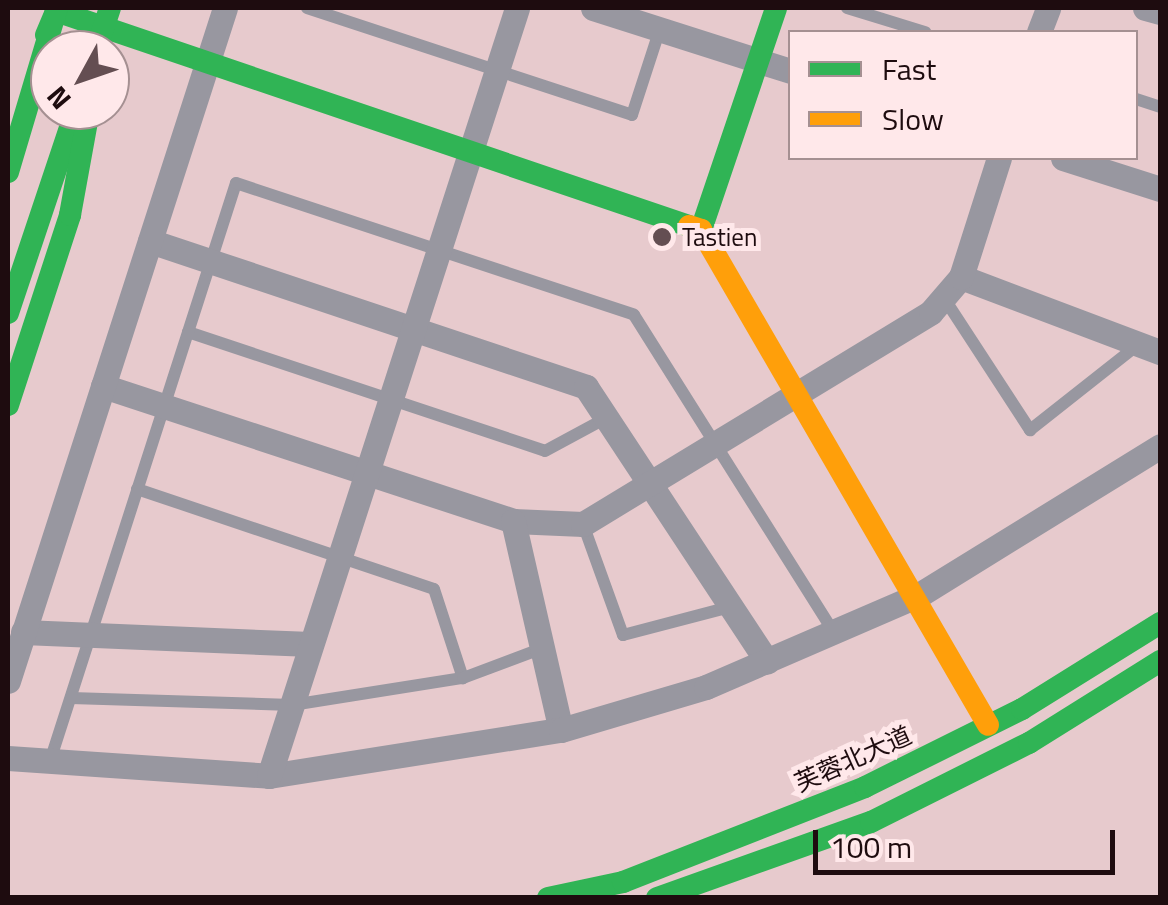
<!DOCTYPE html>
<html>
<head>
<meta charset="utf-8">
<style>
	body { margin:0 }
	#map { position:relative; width:1168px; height:905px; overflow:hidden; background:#e7cacd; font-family:"Titillium Web","Noto Sans SC",sans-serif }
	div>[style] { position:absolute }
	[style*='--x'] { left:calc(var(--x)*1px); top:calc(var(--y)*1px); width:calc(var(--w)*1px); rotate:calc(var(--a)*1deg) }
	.lane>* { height:12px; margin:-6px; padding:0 6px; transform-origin:6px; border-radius:6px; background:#9897a0 }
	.street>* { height:25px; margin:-12.5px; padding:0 12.5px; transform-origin:12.5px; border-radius:12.5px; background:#9897a0 }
	.fast>* { height:22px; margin:-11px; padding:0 11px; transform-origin:11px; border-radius:11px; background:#30b455 }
	.slow>* { height:22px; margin:-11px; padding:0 11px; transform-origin:11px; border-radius:11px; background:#ff9f0a }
	.dots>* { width:28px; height:28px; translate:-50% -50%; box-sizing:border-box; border:5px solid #ffe8ea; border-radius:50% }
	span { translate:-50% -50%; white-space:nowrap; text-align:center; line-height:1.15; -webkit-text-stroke:10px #ffe8ea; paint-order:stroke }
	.poi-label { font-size:25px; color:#1e0c0f }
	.left { translate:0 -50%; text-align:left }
	.street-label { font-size:25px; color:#1e0c0f }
	.frame { position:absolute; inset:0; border:10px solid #1e0c0f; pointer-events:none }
	.legend { position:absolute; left:788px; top:30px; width:350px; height:130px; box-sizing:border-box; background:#ffe8ea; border:2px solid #a59092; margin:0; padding:12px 18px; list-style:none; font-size:30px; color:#1e0c0f }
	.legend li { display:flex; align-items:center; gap:20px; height:50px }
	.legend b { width:50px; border:2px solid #a59092 }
	.north { position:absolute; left:30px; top:30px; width:100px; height:100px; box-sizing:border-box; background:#ffe8ea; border:2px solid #a59092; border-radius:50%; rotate:230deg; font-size:28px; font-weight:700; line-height:40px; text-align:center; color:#1e0c0f }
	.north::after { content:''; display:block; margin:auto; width:35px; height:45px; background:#644e52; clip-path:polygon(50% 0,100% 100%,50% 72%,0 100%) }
	.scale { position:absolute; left:813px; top:830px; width:302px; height:45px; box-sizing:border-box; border:5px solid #1e0c0f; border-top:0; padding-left:12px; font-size:30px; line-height:35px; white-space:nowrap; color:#1e0c0f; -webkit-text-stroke:8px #ffe8ea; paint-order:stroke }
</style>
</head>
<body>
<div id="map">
	<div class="lane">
		<i style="--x:307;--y:8;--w:342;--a:18.2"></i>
		<i style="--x:632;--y:115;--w:90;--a:-72"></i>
		<i style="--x:847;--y:8;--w:82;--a:17.1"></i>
		<i style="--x:1136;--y:99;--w:25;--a:18"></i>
		<i style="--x:944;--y:298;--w:158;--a:56.9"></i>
		<i style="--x:1030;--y:430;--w:139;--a:-38.3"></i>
		<i style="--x:188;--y:332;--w:376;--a:18.4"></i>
		<i style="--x:545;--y:451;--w:69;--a:-28.4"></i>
		<i style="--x:137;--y:489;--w:313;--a:18.6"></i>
		<i style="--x:434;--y:589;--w:94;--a:72"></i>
		<i style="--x:583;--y:524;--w:118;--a:70.2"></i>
		<i style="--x:623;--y:635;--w:111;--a:-14.7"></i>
		<i style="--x:71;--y:698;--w:221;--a:1.8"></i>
		<i style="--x:292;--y:705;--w:173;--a:-9"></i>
		<i style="--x:463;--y:678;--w:85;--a:-20.6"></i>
		<i style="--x:50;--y:761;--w:607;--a:-72.16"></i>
		<i style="--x:236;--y:183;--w:419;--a:18.3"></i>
		<i style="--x:634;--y:315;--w:376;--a:57.8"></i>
	</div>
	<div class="street">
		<i style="--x:593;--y:8;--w:207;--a:17.7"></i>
		<i style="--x:1145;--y:8;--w:16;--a:15"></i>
		<i style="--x:1039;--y:32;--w:26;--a:-69"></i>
		<i style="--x:1063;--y:158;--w:102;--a:17.7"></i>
		<i style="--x:150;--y:241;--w:460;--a:18.5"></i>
		<i style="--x:586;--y:387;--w:329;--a:56.6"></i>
		<i style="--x:961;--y:277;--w:213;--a:20.7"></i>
		<i style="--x:103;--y:386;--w:432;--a:18.2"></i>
		<i style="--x:513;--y:521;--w:70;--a:2.5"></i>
		<i style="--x:583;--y:524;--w:407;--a:-31.3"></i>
		<i style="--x:931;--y:312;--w:46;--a:-49.4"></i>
		<i style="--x:961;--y:277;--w:125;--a:-72.3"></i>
		<i style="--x:513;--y:521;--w:214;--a:77.1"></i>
		<i style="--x:23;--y:632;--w:288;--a:2.4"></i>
		<i style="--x:8;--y:681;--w:707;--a:-72.13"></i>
		<i style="--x:8;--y:758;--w:262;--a:3.9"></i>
		<i style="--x:269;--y:776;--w:296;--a:-9"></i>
		<i style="--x:561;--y:730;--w:151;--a:-16.5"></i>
		<i style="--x:706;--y:687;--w:232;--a:-23.4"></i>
		<i style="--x:919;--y:595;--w:283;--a:-31.7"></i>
		<i style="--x:269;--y:776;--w:807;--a:-72.1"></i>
	</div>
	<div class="fast">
		<i style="--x:46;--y:35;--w:26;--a:-67"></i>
		<i style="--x:56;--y:11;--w:669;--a:18.76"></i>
		<i style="--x:96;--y:50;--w:44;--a:-71.6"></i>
		<i style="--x:8;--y:172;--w:171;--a:-73.4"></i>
		<i style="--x:701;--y:230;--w:234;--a:-71.3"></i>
		<i style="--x:8;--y:313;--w:214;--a:-71.5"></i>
		<i style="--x:8;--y:405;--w:200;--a:-71.9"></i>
		<i style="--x:70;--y:215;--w:107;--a:-79.7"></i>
		<i style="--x:548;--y:898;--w:77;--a:-12"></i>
		<i style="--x:623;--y:882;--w:260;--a:-21.4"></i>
		<i style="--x:865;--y:787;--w:175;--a:-26.4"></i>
		<i style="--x:1022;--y:709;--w:163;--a:-31.9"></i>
		<i style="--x:657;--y:898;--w:227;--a:-19.6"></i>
		<i style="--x:871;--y:822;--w:177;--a:-26.6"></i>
		<i style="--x:1029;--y:743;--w:155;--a:-32"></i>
	</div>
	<div class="slow">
		<i style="--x:689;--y:226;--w:13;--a:18"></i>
		<i style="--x:701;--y:230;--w:572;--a:59.89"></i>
	</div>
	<div class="dots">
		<i style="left:662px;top:237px;background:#644e52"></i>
	</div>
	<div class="poi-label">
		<span class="left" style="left:682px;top:237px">Tastien</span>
	</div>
	<div class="street-label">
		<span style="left:853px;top:759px;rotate:-24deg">芙蓉北大道</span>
	</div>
	<div class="frame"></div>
	<ul class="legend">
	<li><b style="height:12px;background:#30b455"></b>Fast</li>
	<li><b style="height:12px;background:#ff9f0a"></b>Slow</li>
	</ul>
	<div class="north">N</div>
	<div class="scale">100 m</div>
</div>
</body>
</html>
